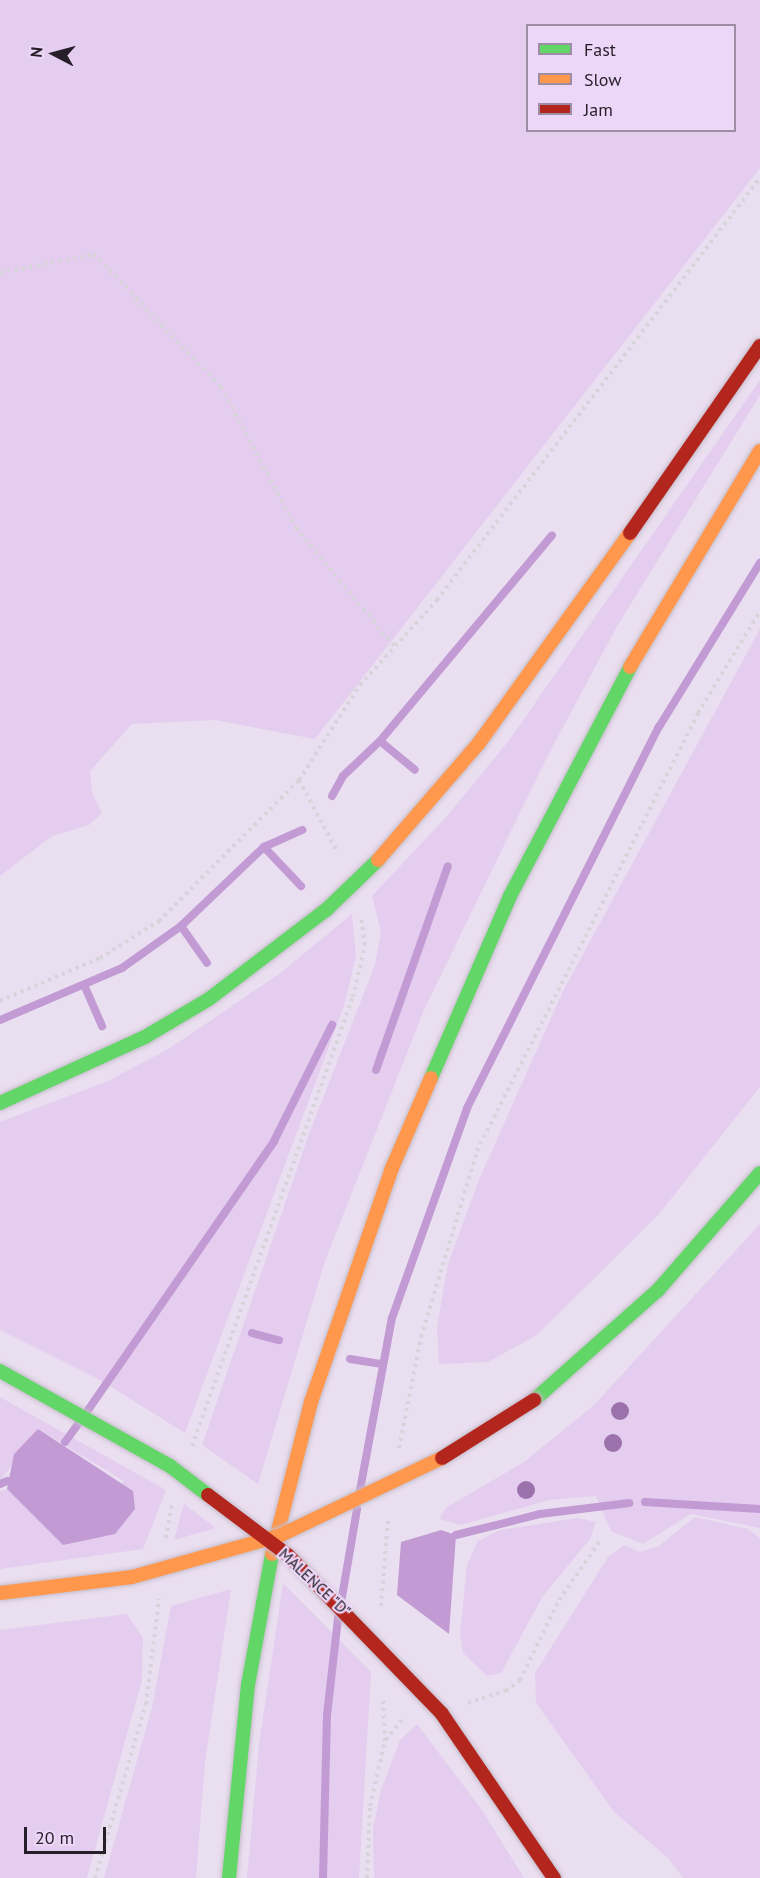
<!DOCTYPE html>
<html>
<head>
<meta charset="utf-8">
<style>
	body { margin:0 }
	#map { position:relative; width:760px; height:1878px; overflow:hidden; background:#eadff0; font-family:"PT Sans",sans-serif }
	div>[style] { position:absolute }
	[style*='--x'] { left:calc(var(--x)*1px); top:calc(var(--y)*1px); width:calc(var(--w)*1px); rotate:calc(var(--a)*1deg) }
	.green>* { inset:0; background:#e4cdef }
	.water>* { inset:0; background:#c29ad4 }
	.stream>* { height:8px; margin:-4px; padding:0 4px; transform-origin:4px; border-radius:4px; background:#c29ad4 }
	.path>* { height:4px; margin-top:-2px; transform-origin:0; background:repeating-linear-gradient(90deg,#d7d4d9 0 3px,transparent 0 7.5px) }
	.roads { filter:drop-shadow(0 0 2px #c6bdca) drop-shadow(0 0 2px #c6bdca) }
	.fast>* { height:14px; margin:-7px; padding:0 7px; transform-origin:7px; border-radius:7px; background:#63d668 }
	.slow>* { height:14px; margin:-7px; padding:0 7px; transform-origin:7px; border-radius:7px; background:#ff974d }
	.jam>* { height:14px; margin:-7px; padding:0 7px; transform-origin:7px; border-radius:7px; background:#b3261e }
	.bridges { filter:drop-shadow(0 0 2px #c6bdca) drop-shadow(0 0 2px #c6bdca) }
	.fast-bridge>* { height:14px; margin:-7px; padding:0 7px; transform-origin:7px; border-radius:7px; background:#63d668 }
	.slow-bridge>* { height:14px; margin:-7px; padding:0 7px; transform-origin:7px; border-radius:7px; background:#ff974d }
	.jam-bridge>* { height:14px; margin:-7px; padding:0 7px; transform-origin:7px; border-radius:7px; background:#b3261e }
	.trees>* { width:18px; height:18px; margin:-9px; border-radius:50%; background:#9c72ac }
	span { translate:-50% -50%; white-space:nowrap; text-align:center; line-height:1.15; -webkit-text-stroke:4.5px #edd7f8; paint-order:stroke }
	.street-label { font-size:16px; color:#261e29 }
	.legend { position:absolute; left:526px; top:24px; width:210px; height:108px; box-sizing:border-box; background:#edd7f8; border:2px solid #9d8da5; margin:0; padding:8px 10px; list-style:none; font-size:18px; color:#261e29 }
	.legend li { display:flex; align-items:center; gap:12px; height:30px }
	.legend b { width:30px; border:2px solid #9d8da5 }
	.north { position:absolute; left:24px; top:24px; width:60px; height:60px; -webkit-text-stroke:4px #edd7f8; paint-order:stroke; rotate:276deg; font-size:16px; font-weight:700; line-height:24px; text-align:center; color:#261e29 }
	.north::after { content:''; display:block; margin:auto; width:21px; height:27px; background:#261e29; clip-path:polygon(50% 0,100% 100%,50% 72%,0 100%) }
	.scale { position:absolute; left:24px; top:1827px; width:82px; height:27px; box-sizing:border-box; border:3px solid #261e29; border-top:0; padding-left:8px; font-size:18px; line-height:21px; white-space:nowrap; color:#261e29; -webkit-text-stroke:4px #edd7f8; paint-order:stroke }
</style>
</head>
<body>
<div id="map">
	<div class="green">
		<i style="clip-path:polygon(evenodd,0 0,760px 0,760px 168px,315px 739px,215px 720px,132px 724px,90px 771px,92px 792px,102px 813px,89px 825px,52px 836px,0 876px,0 0,528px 26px,734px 26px,734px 130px,528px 130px,528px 26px)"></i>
		<i style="clip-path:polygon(760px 380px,760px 395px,616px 628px,545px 761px,424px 1010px,325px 1261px,258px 1484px,202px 1445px,310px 1131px,375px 965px,381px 932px,372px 896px,448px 815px,510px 739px)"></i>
		<i style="clip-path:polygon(760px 629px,760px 1087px,659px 1214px,537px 1335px,488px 1362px,439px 1364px,437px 1327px,448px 1264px,478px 1182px,563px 991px)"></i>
		<i style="clip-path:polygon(352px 914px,356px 956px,344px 1006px,185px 1433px,100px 1380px,0 1330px,0 1122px,108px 1081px,170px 1048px,279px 974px)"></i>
		<i style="clip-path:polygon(760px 1224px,760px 1528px,691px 1514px,643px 1544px,611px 1531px,596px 1496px,549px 1500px,461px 1525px,439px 1519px,447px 1507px,524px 1462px,594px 1405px)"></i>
		<i style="clip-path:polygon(0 1397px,166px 1490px,143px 1549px,0 1569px,0 1491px,7px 1489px,63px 1545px,124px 1481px,38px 1429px,0 1481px)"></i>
		<i style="clip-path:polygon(184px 1504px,216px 1528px,174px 1540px)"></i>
		<i style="clip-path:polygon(695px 1517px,748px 1529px,760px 1538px,760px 1878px,683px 1878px,668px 1858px,614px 1812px,536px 1703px,535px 1673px,608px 1557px,624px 1545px,640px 1552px,659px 1546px)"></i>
		<i style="clip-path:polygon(578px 1518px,596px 1522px,590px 1539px,543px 1596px,501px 1673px,487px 1676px,463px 1653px,460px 1634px,467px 1565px,478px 1541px,500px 1530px)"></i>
		<i style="clip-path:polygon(283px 1583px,371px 1672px,359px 1878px,247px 1878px,259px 1745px)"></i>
		<i style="clip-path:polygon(231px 1589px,205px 1762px,196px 1878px,104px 1878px,152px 1707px,171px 1606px)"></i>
		<i style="clip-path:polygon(127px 1614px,143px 1638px,142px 1680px,87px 1878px,0 1878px,0 1630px)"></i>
		<i style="clip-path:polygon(417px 1724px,482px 1810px,524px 1878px,374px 1878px,373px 1828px,381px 1790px,400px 1740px)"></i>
	</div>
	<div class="water">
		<i style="clip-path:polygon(38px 1429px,133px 1491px,135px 1509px,115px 1534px,63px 1545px,7px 1489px,14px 1454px)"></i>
		<i style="clip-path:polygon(441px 1530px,456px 1535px,449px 1634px,397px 1595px,401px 1542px)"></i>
	</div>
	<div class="stream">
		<i style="--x:380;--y:741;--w:45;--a:39.6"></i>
		<i style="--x:332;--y:796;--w:23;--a:-61"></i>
		<i style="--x:343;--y:776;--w:51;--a:-43.4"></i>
		<i style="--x:380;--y:741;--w:268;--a:-50.1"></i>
		<i style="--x:264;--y:847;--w:54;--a:46.5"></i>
		<i style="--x:181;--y:926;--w:45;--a:54.9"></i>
		<i style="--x:85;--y:987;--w:43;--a:66.4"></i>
		<i style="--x:0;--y:1020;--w:133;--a:-23.1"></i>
		<i style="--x:122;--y:968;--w:72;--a:-35.4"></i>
		<i style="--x:181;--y:926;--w:115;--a:-43.6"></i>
		<i style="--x:264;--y:847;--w:42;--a:-24.1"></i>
		<i style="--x:376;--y:1070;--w:216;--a:-70.6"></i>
		<i style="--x:252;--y:1333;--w:28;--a:15"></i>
		<i style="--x:350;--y:1359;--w:31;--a:9"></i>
		<i style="--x:86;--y:1413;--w:331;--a:-55.3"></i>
		<i style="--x:274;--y:1141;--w:130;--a:-63.4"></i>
		<i style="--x:65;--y:1442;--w:24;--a:-54"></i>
		<i style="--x:0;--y:1484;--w:8;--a:-23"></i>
		<i style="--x:360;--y:1490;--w:175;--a:-79.5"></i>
		<i style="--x:392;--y:1318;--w:223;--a:-70.3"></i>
		<i style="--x:467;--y:1108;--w:427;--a:-63.3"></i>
		<i style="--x:659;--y:727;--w:193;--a:-58.4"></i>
		<i style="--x:645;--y:1502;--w:115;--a:3.5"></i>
		<i style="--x:456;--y:1535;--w:87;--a:-14"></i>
		<i style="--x:540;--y:1514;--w:90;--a:-7"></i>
		<i style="--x:342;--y:1597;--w:89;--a:-80.3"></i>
		<i style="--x:323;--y:1878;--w:163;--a:-88.6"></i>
		<i style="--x:327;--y:1715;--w:98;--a:-83.5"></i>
	</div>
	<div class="path">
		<i style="--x:0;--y:273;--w:96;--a:-11.4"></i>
		<i style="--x:94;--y:254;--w:184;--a:46.3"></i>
		<i style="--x:221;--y:387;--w:160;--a:62"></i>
		<i style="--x:296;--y:528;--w:155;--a:50.2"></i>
		<i style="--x:299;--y:780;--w:83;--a:61.9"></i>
		<i style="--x:0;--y:1001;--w:109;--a:-23.3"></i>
		<i style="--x:100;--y:958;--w:70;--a:-32.1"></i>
		<i style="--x:159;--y:921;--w:199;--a:-45.2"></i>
		<i style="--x:299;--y:780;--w:113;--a:-57.3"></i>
		<i style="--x:360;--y:685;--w:115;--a:-47.8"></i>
		<i style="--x:437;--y:600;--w:531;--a:-52.57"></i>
		<i style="--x:192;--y:1446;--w:477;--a:-70.3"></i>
		<i style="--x:353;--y:997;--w:53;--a:-77"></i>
		<i style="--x:365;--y:945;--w:29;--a:-98"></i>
		<i style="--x:399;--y:1448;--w:113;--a:-78.8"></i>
		<i style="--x:421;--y:1337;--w:194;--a:-73.2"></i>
		<i style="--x:477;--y:1151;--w:491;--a:-63.2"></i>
		<i style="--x:698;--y:713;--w:119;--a:-58.7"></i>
		<i style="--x:166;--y:1538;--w:35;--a:-80"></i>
		<i style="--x:381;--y:1606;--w:86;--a:-85.3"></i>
		<i style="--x:468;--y:1703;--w:40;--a:-18"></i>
		<i style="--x:506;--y:1691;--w:18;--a:-38"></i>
		<i style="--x:520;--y:1680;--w:89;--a:-64"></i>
		<i style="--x:559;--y:1600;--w:72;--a:-55.2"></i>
		<i style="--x:386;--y:1740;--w:28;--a:-52"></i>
		<i style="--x:95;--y:1878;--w:181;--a:-73.7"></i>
		<i style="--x:146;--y:1704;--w:106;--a:-82.9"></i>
		<i style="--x:367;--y:1878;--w:72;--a:-87.6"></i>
		<i style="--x:370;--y:1806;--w:67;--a:-77"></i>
		<i style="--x:385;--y:1741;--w:44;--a:-92.6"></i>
	</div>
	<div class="roads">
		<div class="fast">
			<i style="--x:431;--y:1078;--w:198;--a:-66.5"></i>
			<i style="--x:510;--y:896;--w:259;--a:-62.3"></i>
			<i style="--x:0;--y:1103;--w:159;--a:-24.5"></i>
			<i style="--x:145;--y:1037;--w:74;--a:-30.7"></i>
			<i style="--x:209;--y:999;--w:147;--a:-37.3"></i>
			<i style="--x:326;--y:910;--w:72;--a:-43.9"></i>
			<i style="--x:534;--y:1400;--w:166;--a:-41.6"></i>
			<i style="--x:658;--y:1290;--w:155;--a:-48.9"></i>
			<i style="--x:229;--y:1878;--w:194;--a:-84.4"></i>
			<i style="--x:248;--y:1685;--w:133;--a:-79.6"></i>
		</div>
		<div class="slow">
			<i style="--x:630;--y:667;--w:252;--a:-59"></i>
			<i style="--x:378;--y:860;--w:155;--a:-49.2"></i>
			<i style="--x:479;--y:743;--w:259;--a:-54.3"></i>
			<i style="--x:272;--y:1554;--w:157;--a:-75.6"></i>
			<i style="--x:311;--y:1402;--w:248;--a:-70.9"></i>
			<i style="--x:392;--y:1168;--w:98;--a:-66.6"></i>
		</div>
		<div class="jam">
			<i style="--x:630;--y:533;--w:228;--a:-55.2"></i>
		</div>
	</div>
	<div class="bridges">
		<div class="fast-bridge">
			<i style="--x:0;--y:1371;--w:195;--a:29.2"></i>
			<i style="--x:170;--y:1466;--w:48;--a:37.3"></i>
		</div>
		<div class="slow-bridge">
			<i style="--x:0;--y:1593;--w:133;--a:-6.9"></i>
			<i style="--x:132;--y:1577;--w:153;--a:-15.6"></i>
			<i style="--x:279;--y:1536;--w:181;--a:-25.6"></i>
		</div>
		<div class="jam-bridge">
			<i style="--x:442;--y:1458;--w:109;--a:-32.2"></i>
			<i style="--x:208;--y:1495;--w:101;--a:37"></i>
			<i style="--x:289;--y:1556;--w:220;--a:45.9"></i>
			<i style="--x:442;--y:1714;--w:199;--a:55.7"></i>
		</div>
	</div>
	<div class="trees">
		<i style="left:620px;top:1411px"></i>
		<i style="left:613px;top:1443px"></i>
		<i style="left:526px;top:1490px"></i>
	</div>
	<div class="street-label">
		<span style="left:315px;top:1582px;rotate:43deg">MALENCE "D"</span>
	</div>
	<ul class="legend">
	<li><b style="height:8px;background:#63d668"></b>Fast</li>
	<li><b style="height:8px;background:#ff974d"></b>Slow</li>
	<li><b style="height:8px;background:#b3261e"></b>Jam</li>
	</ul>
	<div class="north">N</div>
	<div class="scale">20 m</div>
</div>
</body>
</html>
